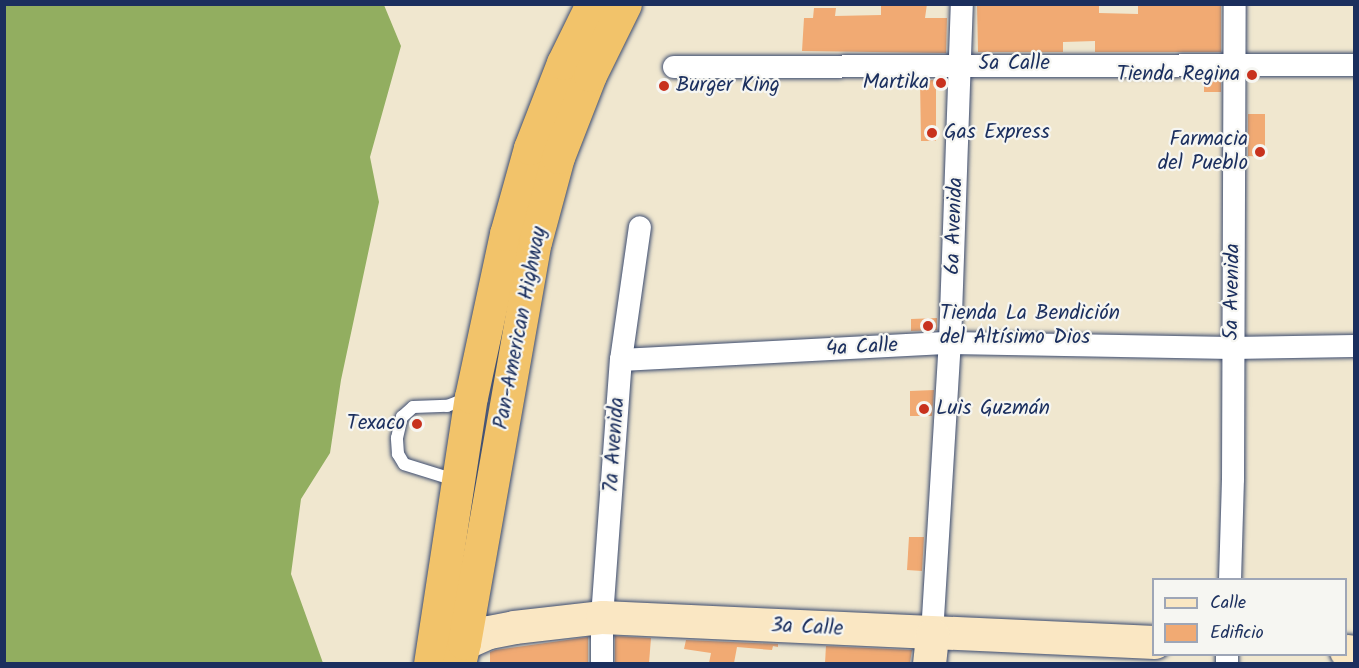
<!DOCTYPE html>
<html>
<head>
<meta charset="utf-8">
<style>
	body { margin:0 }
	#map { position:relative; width:1359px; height:668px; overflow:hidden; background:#f0e7cf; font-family:Kalam,sans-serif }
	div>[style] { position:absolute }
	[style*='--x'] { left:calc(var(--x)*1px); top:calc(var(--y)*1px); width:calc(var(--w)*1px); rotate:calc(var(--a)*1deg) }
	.forest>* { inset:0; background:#92ae60 }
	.building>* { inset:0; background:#f1aa73 }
	.roads { filter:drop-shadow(0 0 2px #3b4b6f) drop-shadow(0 0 2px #3b4b6f) }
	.lane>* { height:12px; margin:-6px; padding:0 6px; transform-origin:6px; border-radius:6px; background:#fff }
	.street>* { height:22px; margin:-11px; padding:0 11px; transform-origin:11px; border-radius:11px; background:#fff }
	.secondary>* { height:33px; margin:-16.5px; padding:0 16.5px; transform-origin:16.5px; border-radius:16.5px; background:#fae7c3 }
	.highway>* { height:33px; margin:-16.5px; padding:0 16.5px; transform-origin:16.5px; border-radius:16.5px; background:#f2c36a }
	.dots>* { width:16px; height:16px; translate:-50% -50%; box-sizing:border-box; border:3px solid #f6f6f2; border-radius:50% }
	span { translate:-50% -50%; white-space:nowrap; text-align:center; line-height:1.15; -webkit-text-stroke:4.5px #f6f6f2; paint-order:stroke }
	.street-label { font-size:21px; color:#1b2f5e }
	.poi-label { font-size:21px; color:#1b2f5e }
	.right { translate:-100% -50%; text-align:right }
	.left { translate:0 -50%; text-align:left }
	.frame { position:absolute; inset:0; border:6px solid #1b2f5e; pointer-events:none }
	.legend { position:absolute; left:1152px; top:578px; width:195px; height:78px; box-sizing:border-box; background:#f6f6f2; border:2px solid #9ea6b7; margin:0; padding:8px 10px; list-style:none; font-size:18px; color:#1b2f5e }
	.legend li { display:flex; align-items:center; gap:12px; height:30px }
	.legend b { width:30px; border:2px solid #9ea6b7 }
</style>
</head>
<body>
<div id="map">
	<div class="forest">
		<i style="clip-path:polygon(4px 5px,384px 5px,401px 46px,370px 157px,379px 202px,341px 380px,330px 453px,301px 499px,291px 574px,323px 663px,5px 663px)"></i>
	</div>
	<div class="building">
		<i style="clip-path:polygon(881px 4px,927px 4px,925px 18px,947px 18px,946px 53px,802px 51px,804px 18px,813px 18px,814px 8px,836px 8px,835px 16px,881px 15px)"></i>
		<i style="clip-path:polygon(977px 4px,1099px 4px,1099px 13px,1138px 14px,1138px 6px,1149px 4px,1221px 4px,1221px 52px,1095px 52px,1095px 41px,1063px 42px,1063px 52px,978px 52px)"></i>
		<i style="clip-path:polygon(1204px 79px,1221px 79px,1221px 92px,1204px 92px)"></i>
		<i style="clip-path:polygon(920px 80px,946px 80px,946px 86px,936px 89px,936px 141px,921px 141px)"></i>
		<i style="clip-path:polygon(1248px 114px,1265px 114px,1265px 157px,1248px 156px)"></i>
		<i style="clip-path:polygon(937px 318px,937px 330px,911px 331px,911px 319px)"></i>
		<i style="clip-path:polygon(934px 390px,932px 416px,910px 416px,910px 391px)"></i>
		<i style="clip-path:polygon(909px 537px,924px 537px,922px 571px,907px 570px)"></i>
		<i style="clip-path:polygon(615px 636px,651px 638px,649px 663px,615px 663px)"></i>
		<i style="clip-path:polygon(588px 637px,588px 663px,490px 663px,490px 652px,495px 650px)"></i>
		<i style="clip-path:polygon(686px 640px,778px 644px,778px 647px,773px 646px,772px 650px,737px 647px,734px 663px,709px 663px,711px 653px,684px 649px)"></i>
		<i style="clip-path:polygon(826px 646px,912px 650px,910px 663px,825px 663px)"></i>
	</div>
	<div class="roads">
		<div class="lane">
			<i style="--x:455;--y:480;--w:53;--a:-162.6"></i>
			<i style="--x:404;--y:464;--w:12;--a:-121"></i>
			<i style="--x:398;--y:454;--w:16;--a:-94"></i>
			<i style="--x:397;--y:438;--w:22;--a:-77"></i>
			<i style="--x:402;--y:417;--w:15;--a:-42"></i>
			<i style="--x:413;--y:407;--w:34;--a:-2"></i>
			<i style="--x:447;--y:406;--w:22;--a:-21"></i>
		</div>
		<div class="street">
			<i style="--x:674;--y:67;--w:680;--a:-0.17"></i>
			<i style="--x:621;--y:360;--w:329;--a:-3"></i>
			<i style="--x:950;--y:343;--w:282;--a:1"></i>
			<i style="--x:1232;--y:348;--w:122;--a:-0.9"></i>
			<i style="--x:1230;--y:580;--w:101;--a:-88.3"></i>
			<i style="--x:1233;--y:479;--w:475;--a:-89.8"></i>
			<i style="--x:932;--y:634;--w:292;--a:-86.5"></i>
			<i style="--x:950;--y:343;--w:339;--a:-88"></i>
			<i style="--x:602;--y:664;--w:47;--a:-90"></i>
			<i style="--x:602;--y:617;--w:258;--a:-85.8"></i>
			<i style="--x:621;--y:360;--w:134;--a:-81.9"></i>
			<i style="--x:1227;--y:664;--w:10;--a:-90"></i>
		</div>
		<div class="secondary">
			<i style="--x:464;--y:643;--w:27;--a:-24"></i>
			<i style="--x:489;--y:632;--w:25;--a:-11"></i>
			<i style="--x:514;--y:627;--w:89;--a:-6.5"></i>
			<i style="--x:602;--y:617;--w:553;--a:2.59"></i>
			<i style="--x:1346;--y:651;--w:8;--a:7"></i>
			<i style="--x:929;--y:664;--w:30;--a:-84"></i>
		</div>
		<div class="highway">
			<i style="--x:430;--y:664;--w:270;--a:-81.3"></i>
			<i style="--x:471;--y:397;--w:167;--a:-77.9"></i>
			<i style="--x:506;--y:234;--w:89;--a:-74.4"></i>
			<i style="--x:530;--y:148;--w:91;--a:-68.8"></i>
			<i style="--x:563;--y:63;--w:66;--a:-63.8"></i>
			<i style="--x:459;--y:664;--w:22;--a:-77"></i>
			<i style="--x:464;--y:643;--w:407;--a:-80"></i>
			<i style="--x:535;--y:242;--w:88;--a:-74.9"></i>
			<i style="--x:558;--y:157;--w:88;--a:-68.7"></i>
			<i style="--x:590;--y:75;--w:79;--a:-63.8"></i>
		</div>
	</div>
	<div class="dots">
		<i style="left:1252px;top:75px;background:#c8321e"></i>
		<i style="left:941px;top:83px;background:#c8321e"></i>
		<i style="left:664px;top:86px;background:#c8321e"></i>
		<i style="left:932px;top:133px;background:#c8321e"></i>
		<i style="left:1260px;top:152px;background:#c8321e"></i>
		<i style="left:928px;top:326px;background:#c8321e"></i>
		<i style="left:924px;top:409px;background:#c8321e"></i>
		<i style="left:417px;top:424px;background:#c8321e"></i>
	</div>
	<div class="street-label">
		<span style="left:1014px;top:64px">5a Calle</span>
		<span style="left:955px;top:226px;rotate:-88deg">6a Avenida</span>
		<span style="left:1233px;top:292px;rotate:-89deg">5a Avenida</span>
		<span style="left:521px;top:328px;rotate:-79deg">Pan-American Highway</span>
		<span style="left:862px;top:348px;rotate:-3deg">4a Calle</span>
		<span style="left:615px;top:445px;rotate:-86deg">7a Avenida</span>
		<span style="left:807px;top:628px;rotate:3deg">3a Calle</span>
	</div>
	<div class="poi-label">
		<span class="right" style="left:1240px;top:75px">Tienda Regina</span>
		<span class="right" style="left:929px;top:83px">Martika</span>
		<span class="left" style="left:676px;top:86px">Burger King</span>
		<span class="left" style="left:944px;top:133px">Gas Express</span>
		<span class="right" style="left:1248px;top:152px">Farmacia<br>del Pueblo</span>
		<span class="left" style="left:940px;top:326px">Tienda La Bendición<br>del Altísimo Dios</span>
		<span class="left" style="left:936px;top:409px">Luis Guzmán</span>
		<span class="right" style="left:405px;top:424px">Texaco</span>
	</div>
	<div class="frame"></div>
	<ul class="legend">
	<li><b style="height:8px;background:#fae7c3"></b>Calle</li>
	<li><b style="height:16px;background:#f1aa73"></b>Edificio</li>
	</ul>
</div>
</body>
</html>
